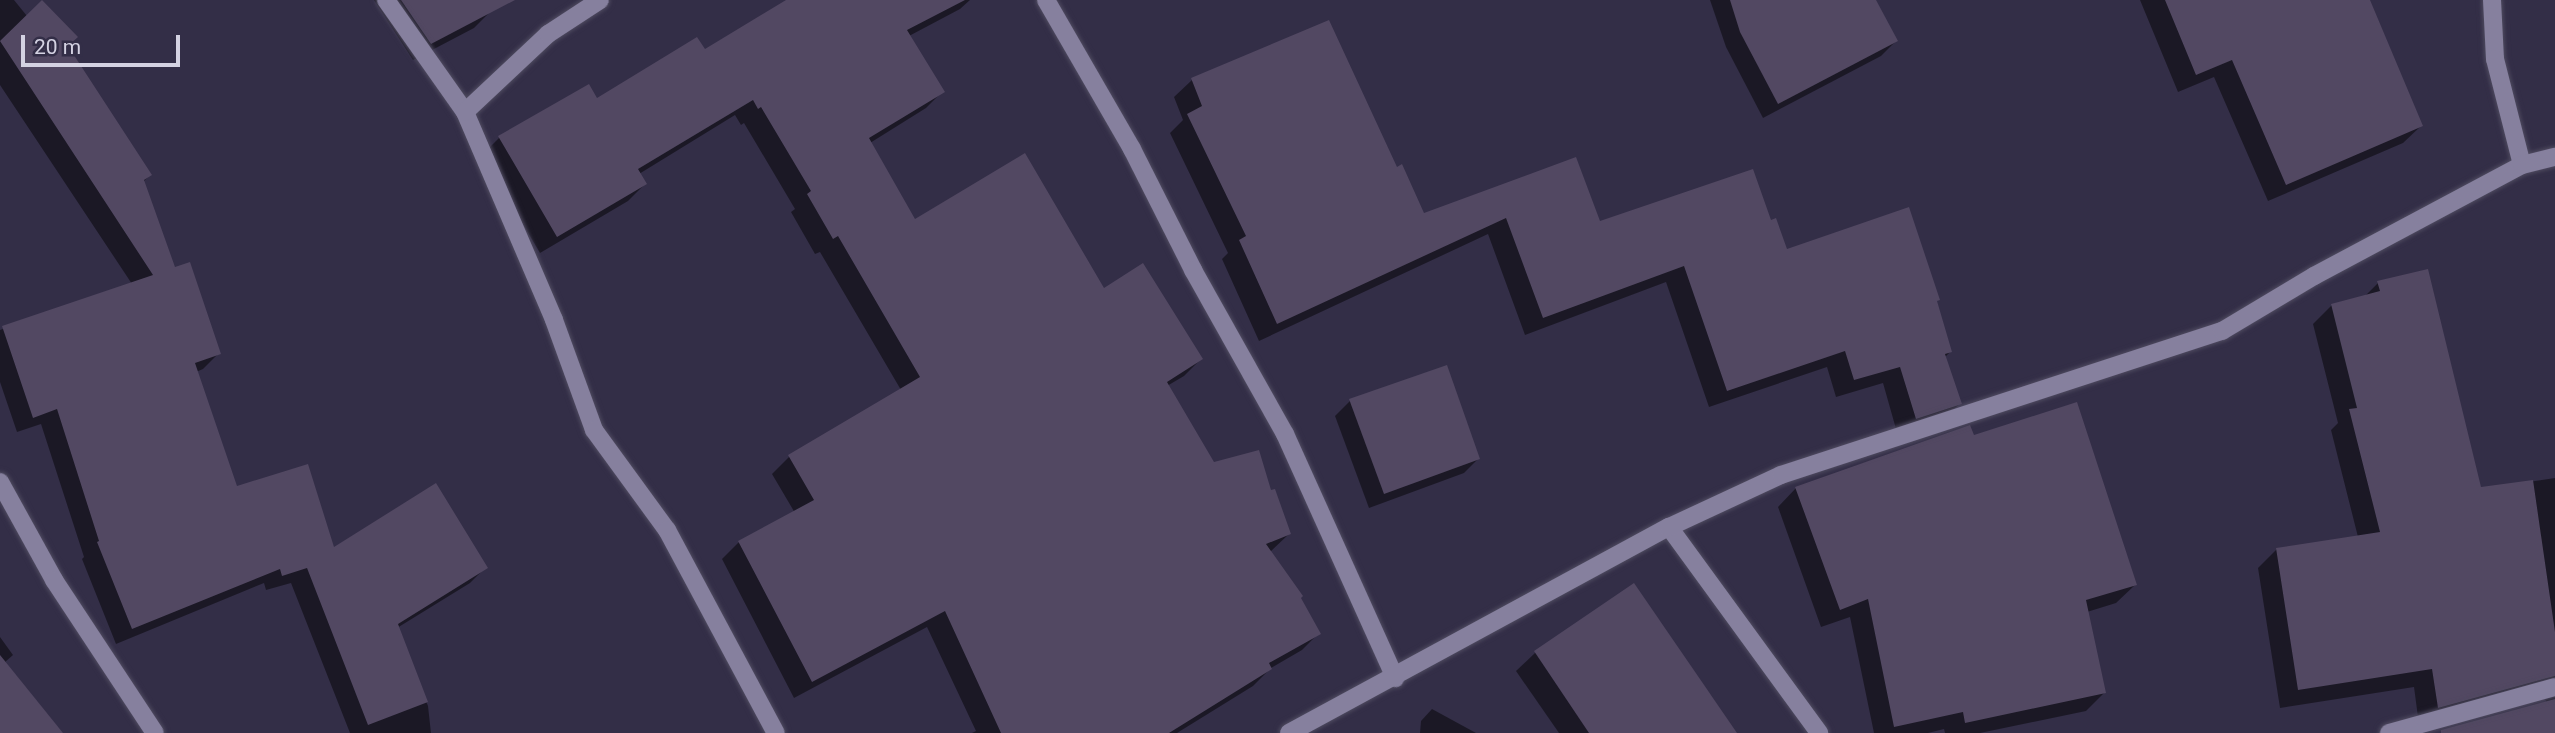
<!DOCTYPE html>
<html>
<head>
<meta charset="utf-8">
<style>
	body { margin:0 }
	#map { position:relative; width:2555px; height:733px; overflow:hidden; background:#332e47; font-family:Roboto,sans-serif }
	div>[style] { position:absolute }
	[style*='--x'] { left:calc(var(--x)*1px); top:calc(var(--y)*1px); width:calc(var(--w)*1px); rotate:calc(var(--a)*1deg) }
	.shadow>* { inset:0; background:#0007 }
	.building>* { inset:0; background:#524862 }
	.roads { filter:drop-shadow(0 0 2px #4f4b60) drop-shadow(0 0 2px #4f4b60) }
	.street>* { height:18px; margin:-9px; padding:0 9px; transform-origin:9px; border-radius:9px; background:#86809e }
	span { translate:-50% -50%; white-space:nowrap; text-align:center; line-height:1.15; -webkit-text-stroke:5px #332e47; paint-order:stroke }
	.scale { position:absolute; left:21px; top:35px; width:159px; height:32px; box-sizing:border-box; border:4px solid #d4d2e2; border-top:0; padding-left:9px; font-size:21px; line-height:24px; white-space:nowrap; color:#d4d2e2; -webkit-text-stroke:5px #332e47; paint-order:stroke }
</style>
</head>
<body>
<div id="map">
	<div class="shadow">
		<i style="clip-path:polygon(0 0,14px 0,27px 16px,66px 46px,150px 175px,143px 182px,174px 269px,219px 353px,203px 369px,196px 372px,236px 488px,333px 550px,486px 567px,470px 583px,397px 628px,428px 706px,431px 733px,350px 733px,291px 583px,266px 590px,264px 583px,116px 644px,82px 559px,84px 557px,41px 424px,17px 432px,0 382px,0 330px,132px 284px,0 85px)"></i>
		<i style="clip-path:polygon(374px 0,511px 0,492px 10px,474px 28px,413px 60px)"></i>
		<i style="clip-path:polygon(789px 0,970px 0,960px 9px,909px 36px,943px 91px,926px 108px,870px 143px,914px 221px,1103px 291px,1201px 359px,1184px 376px,1167px 386px,1213px 464px,1270px 493px,1289px 534px,1270px 552px,1319px 633px,1302px 650px,1271px 668px,1253px 686px,1177px 733px,972px 733px,976px 731px,927px 627px,794px 698px,722px 559px,739px 542px,795px 513px,772px 474px,789px 457px,901px 390px,820px 252px,815px 254px,791px 212px,795px 209px,744px 123px,741px 125px,735px 115px,639px 174px,645px 184px,628px 201px,540px 253px,482px 155px,499px 138px,596px 100px,704px 52px)"></i>
		<i style="clip-path:polygon(1710px 0,1874px 0,1896px 41px,1881px 56px,1763px 118px,1726px 47px)"></i>
		<i style="clip-path:polygon(2140px 0,2368px 0,2421px 126px,2403px 143px,2268px 201px,2214px 77px,2178px 92px)"></i>
		<i style="clip-path:polygon(1192px 80px,1396px 169px,1423px 215px,1575px 159px,1599px 223px,1770px 222px,1786px 251px,1935px 302px,1950px 352px,1944px 358px,1960px 403px,1943px 421px,1898px 436px,1883px 383px,1836px 397px,1827px 367px,1709px 407px,1666px 282px,1525px 335px,1488px 234px,1259px 341px,1222px 259px,1228px 253px,1170px 133px,1183px 120px,1174px 97px)"></i>
		<i style="clip-path:polygon(2378px 283px,2480px 489px,2555px 478px,2555px 733px,2441px 733px,2547px 703px,2544px 697px,2419px 725px,2414px 687px,2280px 708px,2258px 568px,2277px 549px,2358px 537px,2331px 430px,2338px 423px,2313px 324px,2332px 305px,2364px 297px)"></i>
		<i style="clip-path:polygon(1350px 401px,1478px 459px,1464px 473px,1369px 508px,1335px 416px)"></i>
		<i style="clip-path:polygon(1973px 438px,2135px 585px,2116px 603px,2087px 612px,2104px 693px,2086px 711px,1980px 733px,1945px 733px,1944px 729px,1928px 733px,1874px 733px,1850px 617px,1821px 627px,1778px 507px,1796px 488px)"></i>
		<i style="clip-path:polygon(1634px 585px,1734px 733px,1559px 733px,1516px 671px,1535px 653px)"></i>
		<i style="clip-path:polygon(0 637px,13px 655px,4px 663px,60px 733px,0 733px)"></i>
		<i style="clip-path:polygon(1432px 709px,1476px 733px,1420px 733px,1421px 721px)"></i>
	</div>
	<div class="building">
		<i style="clip-path:polygon(42px 0,78px 37px,68px 46px,152px 175px,144px 180px,175px 267px,190px 262px,221px 354px,195px 363px,237px 486px,308px 464px,334px 547px,436px 483px,488px 568px,398px 624px,428px 702px,368px 725px,307px 568px,282px 576px,280px 569px,132px 629px,97px 542px,99px 541px,57px 409px,33px 418px,2px 326px,153px 275px,0 41px)"></i>
		<i style="clip-path:polygon(401px 0,515px 0,431px 44px)"></i>
		<i style="clip-path:polygon(786px 0,965px 0,907px 30px,945px 92px,869px 138px,915px 219px,1025px 153px,1104px 288px,1143px 263px,1203px 359px,1167px 382px,1214px 462px,1259px 450px,1271px 490px,1275px 489px,1291px 534px,1266px 544px,1303px 596px,1301px 598px,1321px 634px,1269px 663px,1272px 669px,1169px 733px,1001px 733px,945px 611px,812px 682px,738px 541px,814px 500px,788px 455px,920px 377px,838px 236px,833px 239px,807px 194px,811px 191px,761px 107px,758px 109px,753px 100px,638px 169px,647px 184px,557px 237px,498px 136px,589px 84px,597px 98px,697px 37px,705px 49px)"></i>
		<i style="clip-path:polygon(1730px 0,1876px 0,1898px 41px,1778px 104px,1740px 32px)"></i>
		<i style="clip-path:polygon(2165px 0,2370px 0,2423px 126px,2286px 185px,2232px 60px,2196px 75px)"></i>
		<i style="clip-path:polygon(1329px 20px,1397px 167px,1402px 164px,1424px 213px,1576px 157px,1600px 221px,1753px 169px,1771px 220px,1776px 218px,1787px 249px,1909px 207px,1940px 300px,1937px 301px,1952px 352px,1945px 354px,1962px 404px,1916px 419px,1900px 367px,1854px 380px,1845px 351px,1727px 391px,1684px 266px,1543px 318px,1506px 218px,1277px 324px,1239px 240px,1246px 236px,1187px 114px,1202px 106px,1191px 78px)"></i>
		<i style="clip-path:polygon(2428px 269px,2481px 487px,2533px 480px,2555px 632px,2555px 676px,2438px 708px,2432px 669px,2298px 690px,2276px 548px,2380px 532px,2349px 409px,2357px 408px,2331px 304px,2380px 291px,2377px 281px)"></i>
		<i style="clip-path:polygon(1447px 365px,1480px 459px,1384px 494px,1349px 399px)"></i>
		<i style="clip-path:polygon(2077px 402px,2137px 585px,2086px 600px,2106px 693px,1965px 723px,1963px 712px,1894px 727px,1868px 599px,1840px 610px,1795px 487px,1970px 425px,1974px 435px)"></i>
		<i style="clip-path:polygon(1634px 583px,1737px 733px,1589px 733px,1534px 651px)"></i>
		<i style="clip-path:polygon(0 655px,63px 733px,0 733px)"></i>
		<i style="clip-path:polygon(2555px 699px,2555px 733px,2441px 733px,2441px 730px)"></i>
	</div>
	<div class="roads">
		<div class="street">
			<i style="--x:386;--y:0;--w:137;--a:54.8"></i>
			<i style="--x:465;--y:112;--w:226;--a:66.8"></i>
			<i style="--x:554;--y:320;--w:117;--a:70"></i>
			<i style="--x:594;--y:430;--w:124;--a:53.9"></i>
			<i style="--x:667;--y:530;--w:230;--a:61.8"></i>
			<i style="--x:1046;--y:0;--w:172;--a:60"></i>
			<i style="--x:1132;--y:149;--w:136;--a:63.2"></i>
			<i style="--x:1193;--y:270;--w:188;--a:60.7"></i>
			<i style="--x:1285;--y:434;--w:268;--a:65.7"></i>
			<i style="--x:2492;--y:0;--w:59;--a:87.1"></i>
			<i style="--x:2495;--y:59;--w:109;--a:75.7"></i>
			<i style="--x:465;--y:112;--w:114;--a:-43.2"></i>
			<i style="--x:548;--y:34;--w:62;--a:-33.2"></i>
			<i style="--x:0;--y:482;--w:112;--a:61.1"></i>
			<i style="--x:54;--y:580;--w:183;--a:56.6"></i>
			<i style="--x:1669;--y:527;--w:255;--a:53.9"></i>
			<i style="--x:1289;--y:733;--w:432;--a:-28.5"></i>
			<i style="--x:1669;--y:527;--w:123;--a:-24.9"></i>
			<i style="--x:1781;--y:475;--w:464;--a:-18.1"></i>
			<i style="--x:2222;--y:331;--w:107;--a:-30.9"></i>
			<i style="--x:2314;--y:276;--w:236;--a:-28.1"></i>
			<i style="--x:2522;--y:165;--w:34;--a:-14"></i>
			<i style="--x:2389;--y:733;--w:172;--a:-15.5"></i>
		</div>
	</div>
	<div class="scale">20 m</div>
</div>
</body>
</html>
